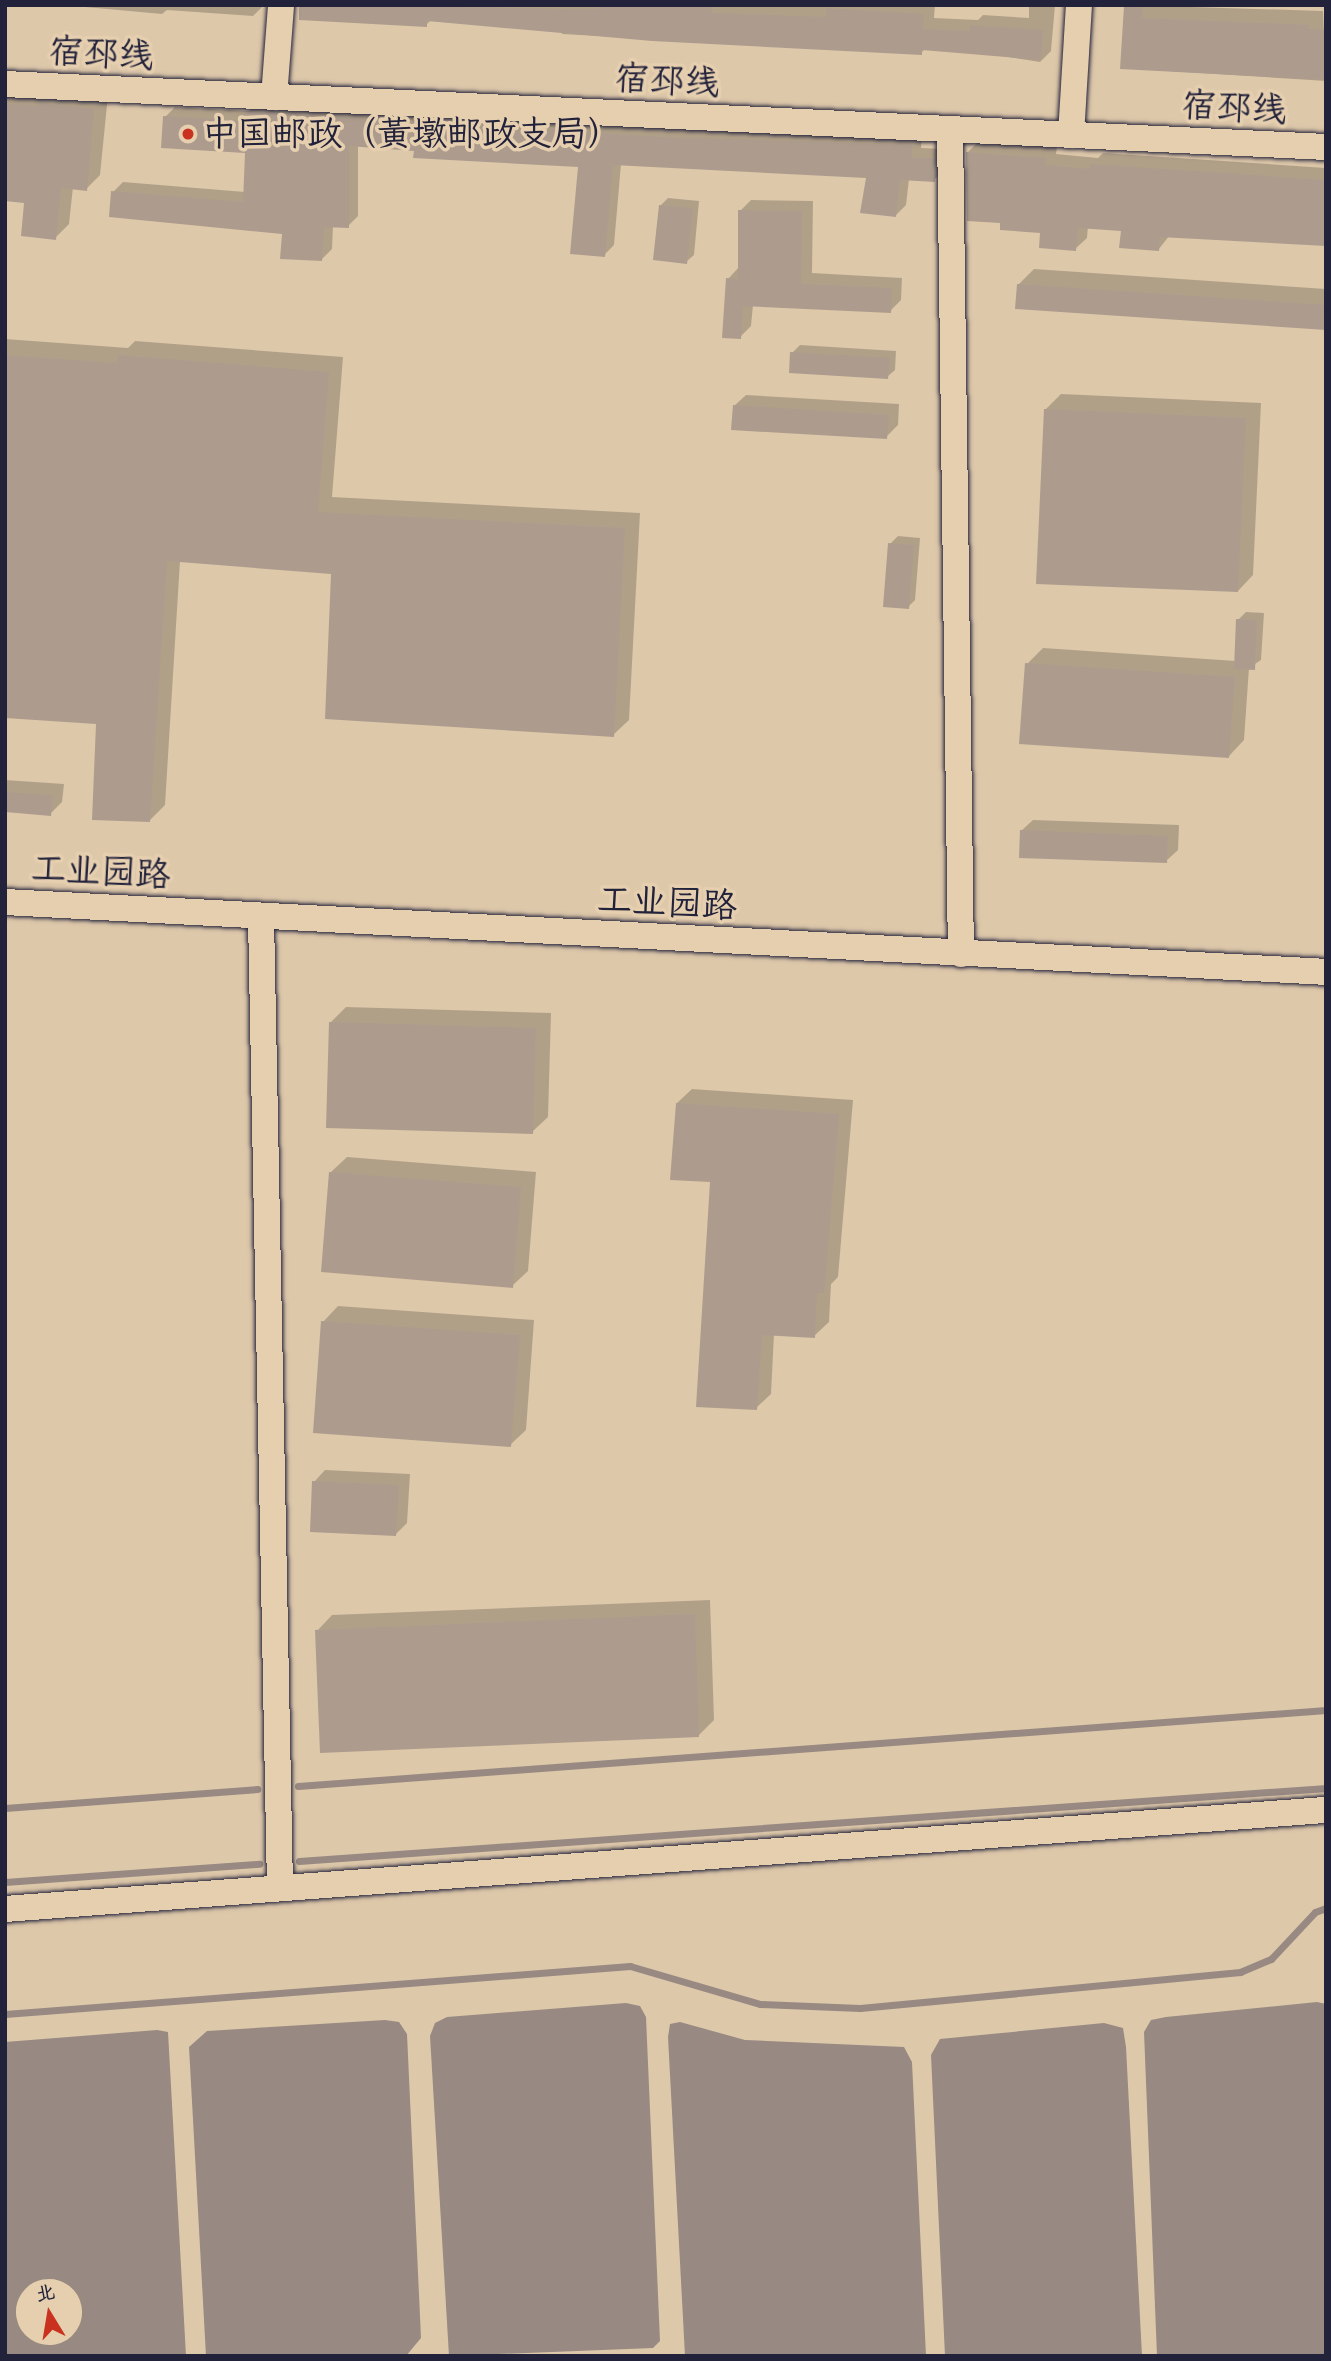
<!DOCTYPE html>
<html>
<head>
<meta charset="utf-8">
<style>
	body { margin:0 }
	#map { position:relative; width:1331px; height:2361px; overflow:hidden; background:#dec8aa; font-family:Caveat,"LXGW WenKai TC",sans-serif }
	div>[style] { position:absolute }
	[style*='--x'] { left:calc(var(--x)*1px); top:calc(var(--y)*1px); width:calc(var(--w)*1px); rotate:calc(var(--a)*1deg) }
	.water>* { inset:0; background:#988a82 }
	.shadow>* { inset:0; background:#0003 }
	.stream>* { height:7px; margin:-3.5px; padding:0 3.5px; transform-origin:3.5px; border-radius:3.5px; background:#988a82 }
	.building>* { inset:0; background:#ad9c8d }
	.roads { filter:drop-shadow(0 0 2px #22223b) drop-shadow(0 0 2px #22223b) }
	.minor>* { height:26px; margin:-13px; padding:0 13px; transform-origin:13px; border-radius:13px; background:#e6cfaf }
	.dots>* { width:19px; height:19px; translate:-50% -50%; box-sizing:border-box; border:4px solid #e6cfaf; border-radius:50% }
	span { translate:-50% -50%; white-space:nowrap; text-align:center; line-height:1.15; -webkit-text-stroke:7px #e6cfaf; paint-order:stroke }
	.street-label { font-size:35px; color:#22223b }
	.poi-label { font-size:35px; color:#22223b }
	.left { translate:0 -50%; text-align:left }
	.frame { position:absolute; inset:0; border:7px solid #22223b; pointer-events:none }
	.north { position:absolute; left:14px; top:2277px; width:70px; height:70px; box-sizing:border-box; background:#e6cfaf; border:2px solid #988a81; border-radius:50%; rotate:349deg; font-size:19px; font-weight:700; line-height:28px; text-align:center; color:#22223b }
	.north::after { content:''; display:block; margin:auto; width:24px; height:32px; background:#c8321e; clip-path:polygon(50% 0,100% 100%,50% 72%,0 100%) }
</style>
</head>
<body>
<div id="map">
	<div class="water">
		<i style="clip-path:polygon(1317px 2002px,1326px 2004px,1326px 2356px,1157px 2356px,1144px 2032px,1151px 2020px,1166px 2017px)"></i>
		<i style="clip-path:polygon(626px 2003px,640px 2006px,646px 2017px,660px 2341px,653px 2348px,449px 2356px,430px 2036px,435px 2023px,447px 2017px)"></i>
		<i style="clip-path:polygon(385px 2020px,399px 2022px,407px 2034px,421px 2338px,406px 2356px,206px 2356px,189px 2047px,207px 2031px)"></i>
		<i style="clip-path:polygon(680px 2022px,745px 2040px,904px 2047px,912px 2062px,926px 2356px,685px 2356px,668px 2037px,670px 2024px)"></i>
		<i style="clip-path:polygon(1104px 2023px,1123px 2028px,1126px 2047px,1142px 2356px,945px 2356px,931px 2055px,940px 2039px)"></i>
		<i style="clip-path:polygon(evenodd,157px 2030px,168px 2032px,186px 2356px,5px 2356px,5px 2042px,157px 2030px,70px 2291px,70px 2333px,28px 2333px,28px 2291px,70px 2291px)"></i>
	</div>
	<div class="shadow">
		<i style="clip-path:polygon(63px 5px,264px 5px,253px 16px,167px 10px,162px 14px)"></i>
		<i style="clip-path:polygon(320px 5px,935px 5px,934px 18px,978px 20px,983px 15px,1029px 18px,1029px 5px,1055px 5px,1051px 51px,1040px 62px,969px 51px,925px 49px,921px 53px,562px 34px,562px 28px,432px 19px,426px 25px,319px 19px)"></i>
		<i style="clip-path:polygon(1128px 5px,1323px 11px,1326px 81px,1122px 68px)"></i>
		<i style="clip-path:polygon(5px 89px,108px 95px,100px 175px,86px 189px,73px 187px,69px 224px,55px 238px,26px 201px,5px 123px)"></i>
		<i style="clip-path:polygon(259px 102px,922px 136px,921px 148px,944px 149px,944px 170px,934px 180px,909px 179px,906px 205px,896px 215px,868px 176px,621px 164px,614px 245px,604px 255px,580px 166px,358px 145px,358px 216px,348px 226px,333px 226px,332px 249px,322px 259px,283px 233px,113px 192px,123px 182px,245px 192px,247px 151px,165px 117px,175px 107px,249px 111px)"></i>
		<i style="clip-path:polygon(979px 141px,1057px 147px,1056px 154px,1098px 158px,1103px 153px,1326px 168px,1326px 243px,1170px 235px,1158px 250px,1123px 229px,1088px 226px,1087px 238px,1075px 249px,1042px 231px,1002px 222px,968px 152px)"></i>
		<i style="clip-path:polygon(668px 198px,699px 201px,694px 255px,686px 262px,661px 205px)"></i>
		<i style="clip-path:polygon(751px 200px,813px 201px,812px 273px,902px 278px,901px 300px,890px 311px,753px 305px,751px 326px,740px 337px,728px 279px,739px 267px,740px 211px)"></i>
		<i style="clip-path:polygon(1034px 269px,1326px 289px,1326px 328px,1018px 285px)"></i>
		<i style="clip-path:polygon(5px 339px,128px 348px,135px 341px,343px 357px,332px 497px,640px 513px,629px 720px,613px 735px,332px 573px,180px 561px,165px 805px,150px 820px,97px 723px,5px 716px)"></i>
		<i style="clip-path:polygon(800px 345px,896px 351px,895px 370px,887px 377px,792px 353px)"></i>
		<i style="clip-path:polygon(1061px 394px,1261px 403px,1253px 575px,1238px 591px,1045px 410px)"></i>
		<i style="clip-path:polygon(746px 395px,899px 404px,898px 425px,886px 437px,734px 406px)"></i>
		<i style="clip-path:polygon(898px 536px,920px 538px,915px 600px,908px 607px,890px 544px)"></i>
		<i style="clip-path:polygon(1246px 612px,1264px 613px,1261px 660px,1249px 668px,1244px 740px,1229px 756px,1027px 664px,1043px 648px,1236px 661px,1238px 620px)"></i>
		<i style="clip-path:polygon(5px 780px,64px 784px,62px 802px,50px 814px,5px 811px)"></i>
		<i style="clip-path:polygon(1033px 820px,1179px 825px,1178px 850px,1166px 861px,1021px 831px)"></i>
		<i style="clip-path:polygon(346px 1007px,551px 1013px,548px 1117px,532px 1132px,331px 1022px)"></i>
		<i style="clip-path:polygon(692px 1089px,853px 1100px,838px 1277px,831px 1284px,829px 1322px,814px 1336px,774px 1334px,771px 1394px,756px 1408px,712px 1181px,677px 1103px)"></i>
		<i style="clip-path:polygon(347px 1157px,536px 1172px,528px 1271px,512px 1286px,331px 1172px)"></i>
		<i style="clip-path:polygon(338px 1306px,534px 1320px,526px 1430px,510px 1445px,323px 1322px)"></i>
		<i style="clip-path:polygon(325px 1470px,410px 1474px,407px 1523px,396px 1534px,314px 1482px)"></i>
		<i style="clip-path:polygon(710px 1600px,714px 1720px,699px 1735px,317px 1631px,332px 1615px)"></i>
	</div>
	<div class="stream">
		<i style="--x:298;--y:1786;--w:1031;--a:-4.23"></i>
		<i style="--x:5;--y:1808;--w:253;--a:-4.3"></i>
		<i style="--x:299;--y:1861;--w:1030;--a:-4.07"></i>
		<i style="--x:5;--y:1882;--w:255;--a:-4.1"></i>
		<i style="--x:5;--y:2014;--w:627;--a:-4.39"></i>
		<i style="--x:630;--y:1966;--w:135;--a:16.3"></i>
		<i style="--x:760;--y:2004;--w:100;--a:2.3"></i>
		<i style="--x:860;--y:2008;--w:382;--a:-5.4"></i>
		<i style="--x:1240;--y:1972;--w:34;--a:-23"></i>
		<i style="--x:1271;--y:1959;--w:64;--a:-46.9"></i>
		<i style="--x:1315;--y:1912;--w:12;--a:-20"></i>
	</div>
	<div class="building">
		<i style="clip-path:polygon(299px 5px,598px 9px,599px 5px,713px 5px,712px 13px,826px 17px,827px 8px,924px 14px,923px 29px,970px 31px,970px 25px,1043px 30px,1041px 60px,922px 50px,922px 55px,652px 41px,427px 21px,427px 27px,299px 20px)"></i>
		<i style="clip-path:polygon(1124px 6px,1143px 8px,1142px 18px,1309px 25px,1309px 29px,1326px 30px,1326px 80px,1120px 69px)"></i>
		<i style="clip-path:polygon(39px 103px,94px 109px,87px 191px,61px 188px,56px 240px,21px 236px,24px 203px,5px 201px,5px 104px,38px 106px)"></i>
		<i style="clip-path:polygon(247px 111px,662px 137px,912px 145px,912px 158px,935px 158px,935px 182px,900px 180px,896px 217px,860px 213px,866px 178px,613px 165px,605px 257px,570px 254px,578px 167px,413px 158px,414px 151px,349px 146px,349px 228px,324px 227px,322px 261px,280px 259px,282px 234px,109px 217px,111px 191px,243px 202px,245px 153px,161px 148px,163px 116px,246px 121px)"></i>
		<i style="clip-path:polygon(966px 152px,1046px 158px,1045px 165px,1090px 169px,1090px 164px,1326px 180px,1326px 246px,1160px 237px,1159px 251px,1119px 248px,1121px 231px,1078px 228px,1076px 251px,1039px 248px,1040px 233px,1000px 230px,1000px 223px,967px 221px)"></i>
		<i style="clip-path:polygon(659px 205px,693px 208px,687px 264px,653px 260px)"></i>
		<i style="clip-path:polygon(738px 210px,802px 211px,801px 284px,892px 288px,891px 313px,743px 306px,741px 339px,722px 338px,726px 278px,738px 279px)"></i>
		<i style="clip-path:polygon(1017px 284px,1326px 305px,1326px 330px,1015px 309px)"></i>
		<i style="clip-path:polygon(790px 352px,890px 358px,888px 379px,789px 373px)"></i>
		<i style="clip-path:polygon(5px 355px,117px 363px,118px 355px,329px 372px,318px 512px,625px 528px,614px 737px,325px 719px,331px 574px,167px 561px,150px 822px,92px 820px,96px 724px,5px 718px)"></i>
		<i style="clip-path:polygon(733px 405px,889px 415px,887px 439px,731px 430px)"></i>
		<i style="clip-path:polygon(1044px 409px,1246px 418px,1238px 592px,1036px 584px)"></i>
		<i style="clip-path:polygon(888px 543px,914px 545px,909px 609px,883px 607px)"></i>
		<i style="clip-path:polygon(1236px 619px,1257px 620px,1255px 670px,1234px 669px)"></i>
		<i style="clip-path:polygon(1025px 663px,1235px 677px,1229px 758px,1019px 744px)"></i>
		<i style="clip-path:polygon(5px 792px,53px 795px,51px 816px,5px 812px)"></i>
		<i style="clip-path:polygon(1020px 830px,1168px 836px,1167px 863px,1019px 858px)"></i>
		<i style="clip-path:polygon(329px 1022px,536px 1028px,533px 1134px,326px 1128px)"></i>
		<i style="clip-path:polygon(676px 1103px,839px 1114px,824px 1293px,817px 1293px,815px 1338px,762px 1335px,757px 1410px,696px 1407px,710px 1182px,670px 1180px)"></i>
		<i style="clip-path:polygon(329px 1172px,521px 1187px,513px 1288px,321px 1272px)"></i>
		<i style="clip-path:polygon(321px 1321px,520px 1335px,511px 1447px,313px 1433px)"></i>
		<i style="clip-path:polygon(312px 1481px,399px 1485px,396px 1536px,310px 1532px)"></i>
		<i style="clip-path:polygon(695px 1614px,699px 1737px,320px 1753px,315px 1630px)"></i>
	</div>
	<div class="roads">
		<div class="minor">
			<i style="--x:5;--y:84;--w:1323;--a:2.73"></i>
			<i style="--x:274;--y:97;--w:92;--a:-85.6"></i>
			<i style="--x:950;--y:129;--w:825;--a:89.24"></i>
			<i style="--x:1071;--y:135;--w:130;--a:-86.5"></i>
			<i style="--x:5;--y:902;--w:1323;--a:3.03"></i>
			<i style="--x:261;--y:916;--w:972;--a:88.88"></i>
			<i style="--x:5;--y:1909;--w:1325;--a:-4.29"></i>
		</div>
	</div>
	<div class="dots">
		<i style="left:188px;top:134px;background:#c8321e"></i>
	</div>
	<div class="street-label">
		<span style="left:101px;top:54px;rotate:3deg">宿邳线</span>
		<span style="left:667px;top:81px;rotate:3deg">宿邳线</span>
		<span style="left:1234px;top:108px;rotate:3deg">宿邳线</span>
		<span style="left:101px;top:872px;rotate:3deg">工业园路</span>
		<span style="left:667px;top:903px;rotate:3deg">工业园路</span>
	</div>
	<div class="poi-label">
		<span class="left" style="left:202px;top:134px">中国邮政（黄墩邮政支局）</span>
	</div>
	<div class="frame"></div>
	<div class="north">北</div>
</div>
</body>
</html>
